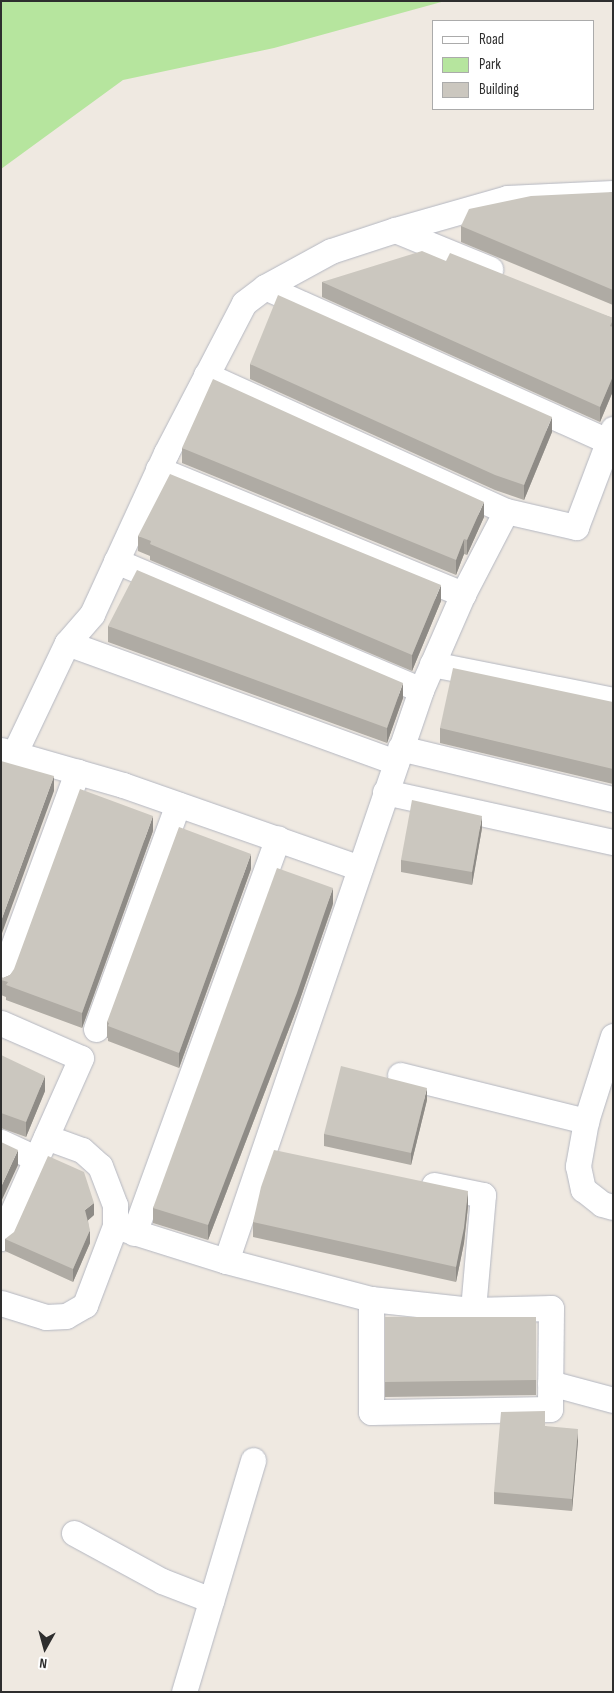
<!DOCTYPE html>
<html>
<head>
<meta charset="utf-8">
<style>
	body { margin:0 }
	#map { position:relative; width:614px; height:1693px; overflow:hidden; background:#efe9e1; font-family:"Sofia Sans Condensed",sans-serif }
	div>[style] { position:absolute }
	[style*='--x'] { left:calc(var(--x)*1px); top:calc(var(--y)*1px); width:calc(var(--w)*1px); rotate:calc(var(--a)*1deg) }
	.green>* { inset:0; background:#b6e59e }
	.roads { filter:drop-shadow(0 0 1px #b4b7c1) drop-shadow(0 0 1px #b4b7c1) }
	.minor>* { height:25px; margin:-12.5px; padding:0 12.5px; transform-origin:12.5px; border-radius:12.5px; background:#fff }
	.wall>* { inset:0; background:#afaba4 }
	.shaded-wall>* { inset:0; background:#8e8b86 }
	.building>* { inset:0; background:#cbc7bf }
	span { translate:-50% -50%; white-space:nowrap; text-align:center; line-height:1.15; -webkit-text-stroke:4px #fff; paint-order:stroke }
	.frame { position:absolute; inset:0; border:2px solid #2e2e2e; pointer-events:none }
	.legend { position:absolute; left:432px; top:20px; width:162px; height:90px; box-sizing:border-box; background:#fff; border:1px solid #ababab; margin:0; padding:6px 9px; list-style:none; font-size:15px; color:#2e2e2e }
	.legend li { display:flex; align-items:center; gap:10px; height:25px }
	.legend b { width:25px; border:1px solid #ababab }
	.north { position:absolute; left:20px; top:1623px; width:50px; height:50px; -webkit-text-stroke:4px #fff; paint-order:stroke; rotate:187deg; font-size:14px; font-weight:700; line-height:20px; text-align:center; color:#2e2e2e }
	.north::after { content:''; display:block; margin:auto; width:18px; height:22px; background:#2e2e2e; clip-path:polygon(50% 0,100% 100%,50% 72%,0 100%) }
</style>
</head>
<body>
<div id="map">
	<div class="green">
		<i style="clip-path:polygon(1px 1px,445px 1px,274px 48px,123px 80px,1px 169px)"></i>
	</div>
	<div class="roads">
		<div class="minor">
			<i style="--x:395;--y:230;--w:103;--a:22.3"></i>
			<i style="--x:265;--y:287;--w:376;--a:24.2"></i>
			<i style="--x:206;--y:375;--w:329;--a:24.4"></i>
			<i style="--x:158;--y:469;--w:330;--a:22.3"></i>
			<i style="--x:116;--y:561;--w:331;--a:22.9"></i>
			<i style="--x:67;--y:643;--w:350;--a:19.9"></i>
			<i style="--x:432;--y:664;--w:185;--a:11.2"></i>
			<i style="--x:400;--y:748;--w:219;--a:13.5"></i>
			<i style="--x:1;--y:750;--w:127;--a:16"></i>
			<i style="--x:123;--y:785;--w:251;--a:19.3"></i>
			<i style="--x:14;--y:754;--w:123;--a:-64.5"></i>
			<i style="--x:67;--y:643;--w:38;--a:-49"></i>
			<i style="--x:92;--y:614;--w:177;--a:-65.3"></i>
			<i style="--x:166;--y:453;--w:169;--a:-62.5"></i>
			<i style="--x:244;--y:303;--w:26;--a:-37"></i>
			<i style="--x:265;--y:287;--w:75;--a:-28.6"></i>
			<i style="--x:331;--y:251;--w:67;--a:-18.2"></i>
			<i style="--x:395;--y:230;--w:116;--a:-15.9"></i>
			<i style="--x:507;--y:198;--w:106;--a:-2.7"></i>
			<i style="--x:385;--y:792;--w:233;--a:12.4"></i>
			<i style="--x:1;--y:979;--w:221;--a:-69.8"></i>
			<i style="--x:1;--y:1023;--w:87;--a:23.6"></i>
			<i style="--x:81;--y:1058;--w:197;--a:114"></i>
			<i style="--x:96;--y:1029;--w:239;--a:-70"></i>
			<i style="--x:613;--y:1036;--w:89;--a:107.6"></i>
			<i style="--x:586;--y:1121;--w:46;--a:100.1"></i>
			<i style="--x:578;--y:1166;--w:24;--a:78"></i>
			<i style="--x:583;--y:1189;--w:24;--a:38"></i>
			<i style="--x:602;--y:1204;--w:11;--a:15"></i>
			<i style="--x:400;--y:1075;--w:192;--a:13.9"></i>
			<i style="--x:46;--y:1137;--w:38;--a:20"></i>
			<i style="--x:82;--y:1150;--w:24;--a:42"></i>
			<i style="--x:100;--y:1166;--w:42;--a:69"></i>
			<i style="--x:115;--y:1205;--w:21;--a:90"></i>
			<i style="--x:1;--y:1142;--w:38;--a:25"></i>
			<i style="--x:434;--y:1185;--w:50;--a:11.5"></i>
			<i style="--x:483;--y:1195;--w:115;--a:95"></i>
			<i style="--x:134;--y:1233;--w:420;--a:-70"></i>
			<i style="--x:371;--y:1299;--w:103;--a:6.2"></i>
			<i style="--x:473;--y:1310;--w:78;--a:-1.5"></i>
			<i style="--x:551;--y:1308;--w:101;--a:90.6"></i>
			<i style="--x:550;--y:1409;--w:179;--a:179"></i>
			<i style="--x:371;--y:1412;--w:113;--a:-90"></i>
			<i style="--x:371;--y:1299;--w:150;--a:-165.3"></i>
			<i style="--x:226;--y:1261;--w:603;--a:-71.14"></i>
			<i style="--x:421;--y:690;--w:105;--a:-66.4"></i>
			<i style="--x:463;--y:594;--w:93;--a:-62.6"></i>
			<i style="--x:506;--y:511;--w:72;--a:12.9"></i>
			<i style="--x:576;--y:527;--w:105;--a:-69.3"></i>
			<i style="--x:1;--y:1303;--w:47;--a:17.3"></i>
			<i style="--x:46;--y:1317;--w:20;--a:-3"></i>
			<i style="--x:66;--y:1316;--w:22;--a:-30"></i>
			<i style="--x:85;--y:1305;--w:85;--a:-69.2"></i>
			<i style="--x:115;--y:1226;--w:116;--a:17.5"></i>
			<i style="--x:550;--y:1383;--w:65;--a:15.1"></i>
			<i style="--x:74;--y:1533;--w:100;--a:28.6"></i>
			<i style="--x:162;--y:1581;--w:53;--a:21.2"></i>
			<i style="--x:184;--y:1692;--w:242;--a:-73.4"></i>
		</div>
	</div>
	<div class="wall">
		<i style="clip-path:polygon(613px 192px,613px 305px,461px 242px,461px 226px)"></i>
		<i style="clip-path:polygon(446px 261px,613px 318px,613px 391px,600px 422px,322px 297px,322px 282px)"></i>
		<i style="clip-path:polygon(250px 364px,552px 432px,524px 500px,495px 490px,250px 379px)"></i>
		<i style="clip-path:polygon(182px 448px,484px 517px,467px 555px,464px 554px,456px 575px,182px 463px)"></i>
		<i style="clip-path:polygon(138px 536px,441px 601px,412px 671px,150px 560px,150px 556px,138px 551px)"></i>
		<i style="clip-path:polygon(108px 626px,403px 698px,387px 743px,108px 642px)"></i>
		<i style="clip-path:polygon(613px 702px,613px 784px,440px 743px,440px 728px)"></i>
		<i style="clip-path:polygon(482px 828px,472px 885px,401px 872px,401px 860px)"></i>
		<i style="clip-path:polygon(153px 831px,82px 1028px,6px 1000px,6px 997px,1px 995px,1px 977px,3px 978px,10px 975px)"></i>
		<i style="clip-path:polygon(251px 869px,179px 1068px,108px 1041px,108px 1038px,107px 1038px,107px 1022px)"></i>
		<i style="clip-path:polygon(333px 904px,297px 1008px,208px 1240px,153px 1223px,153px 1208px)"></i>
		<i style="clip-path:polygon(1px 1055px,45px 1091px,26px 1137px,1px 1128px)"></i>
		<i style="clip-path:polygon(427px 1100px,411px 1165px,324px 1146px,324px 1134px)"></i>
		<i style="clip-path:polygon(468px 1206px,464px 1243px,456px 1282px,253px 1237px,253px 1222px)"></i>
		<i style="clip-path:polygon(94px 1215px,88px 1220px,90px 1243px,73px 1282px,5px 1251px,5px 1239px)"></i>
		<i style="clip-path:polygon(385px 1317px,536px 1317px,536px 1395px,385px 1397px)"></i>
		<i style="clip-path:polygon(545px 1426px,578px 1441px,572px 1511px,494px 1504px,494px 1492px)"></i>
	</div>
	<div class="shaded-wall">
		<i style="clip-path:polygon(613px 376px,613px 391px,600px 422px,600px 407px)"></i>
		<i style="clip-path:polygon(552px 417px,552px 432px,524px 500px,524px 485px)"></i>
		<i style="clip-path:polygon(484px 502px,484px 517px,467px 555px,467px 540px)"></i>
		<i style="clip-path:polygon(464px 539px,464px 554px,456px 575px,456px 560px)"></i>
		<i style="clip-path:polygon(441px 585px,441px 601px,412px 671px,412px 655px)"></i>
		<i style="clip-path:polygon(403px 683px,403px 698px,387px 743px,387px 728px)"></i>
		<i style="clip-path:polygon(54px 776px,54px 791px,1px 936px,1px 921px)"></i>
		<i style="clip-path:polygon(153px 816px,153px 831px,82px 1028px,82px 1013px)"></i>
		<i style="clip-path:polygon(482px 816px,482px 828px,472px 885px,472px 872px)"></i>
		<i style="clip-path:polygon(251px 854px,251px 869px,179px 1068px,179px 1053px)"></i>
		<i style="clip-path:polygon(333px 888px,333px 904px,297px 1008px,208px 1240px,208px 1225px)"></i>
		<i style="clip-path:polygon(45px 1076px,45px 1091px,26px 1137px,26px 1122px)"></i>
		<i style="clip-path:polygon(427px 1088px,427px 1100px,411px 1165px,411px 1153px)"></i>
		<i style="clip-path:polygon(18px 1150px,18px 1165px,1px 1202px,1px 1187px)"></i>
		<i style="clip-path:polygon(468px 1191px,468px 1206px,464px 1243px,456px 1282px,456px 1267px)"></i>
		<i style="clip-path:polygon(94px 1203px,94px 1215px,85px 1223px,85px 1210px)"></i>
		<i style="clip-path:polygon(90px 1230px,90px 1243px,73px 1282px,73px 1269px)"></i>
		<i style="clip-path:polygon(578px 1429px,578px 1441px,572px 1511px,572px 1499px)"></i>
	</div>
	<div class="building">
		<i style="clip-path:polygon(613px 192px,613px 290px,461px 226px,469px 209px,531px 196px)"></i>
		<i style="clip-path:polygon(422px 251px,446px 261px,450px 253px,613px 318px,613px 320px,610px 326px,613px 327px,613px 376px,600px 407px,322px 282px)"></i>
		<i style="clip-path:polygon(278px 295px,552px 417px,524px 485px,495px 475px,250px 364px)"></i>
		<i style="clip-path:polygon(213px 379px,484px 502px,467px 540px,464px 539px,456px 560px,182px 448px)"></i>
		<i style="clip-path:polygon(170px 474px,441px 585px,412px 655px,150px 544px,151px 541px,138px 536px)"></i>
		<i style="clip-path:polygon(137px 570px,403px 683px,387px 728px,108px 626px)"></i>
		<i style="clip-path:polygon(453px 668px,613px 702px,613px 769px,440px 728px)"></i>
		<i style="clip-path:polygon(1px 761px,54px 776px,1px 921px)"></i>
		<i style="clip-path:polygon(80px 789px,153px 816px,82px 1013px,6px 985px,8px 982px,1px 980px,1px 977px,3px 978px,10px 975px,14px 969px)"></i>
		<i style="clip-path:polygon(412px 800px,482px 816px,472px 872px,401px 860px)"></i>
		<i style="clip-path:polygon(179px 827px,251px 854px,179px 1053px,108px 1026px,109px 1023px,107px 1022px)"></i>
		<i style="clip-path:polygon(277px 868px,333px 888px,297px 993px,208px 1225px,153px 1208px)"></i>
		<i style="clip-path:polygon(1px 1055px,45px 1076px,26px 1122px,1px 1113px)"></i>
		<i style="clip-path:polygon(341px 1066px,427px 1088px,411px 1153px,324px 1134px)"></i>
		<i style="clip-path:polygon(1px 1142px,18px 1150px,1px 1187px)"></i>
		<i style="clip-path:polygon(274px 1150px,468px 1191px,464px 1228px,456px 1267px,253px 1222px,261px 1187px)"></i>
		<i style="clip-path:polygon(48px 1156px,84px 1172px,94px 1203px,85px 1210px,90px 1230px,73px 1269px,5px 1239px,14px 1232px)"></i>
		<i style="clip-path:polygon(385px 1317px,536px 1317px,536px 1380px,385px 1382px)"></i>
		<i style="clip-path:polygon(545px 1411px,545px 1426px,578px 1429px,572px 1499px,494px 1492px,501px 1412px)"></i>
	</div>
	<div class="frame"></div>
	<ul class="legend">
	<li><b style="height:6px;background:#fff"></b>Road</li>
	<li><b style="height:14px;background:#b6e59e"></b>Park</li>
	<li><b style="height:14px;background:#cbc7bf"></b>Building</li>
	</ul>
	<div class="north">N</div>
</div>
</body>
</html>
